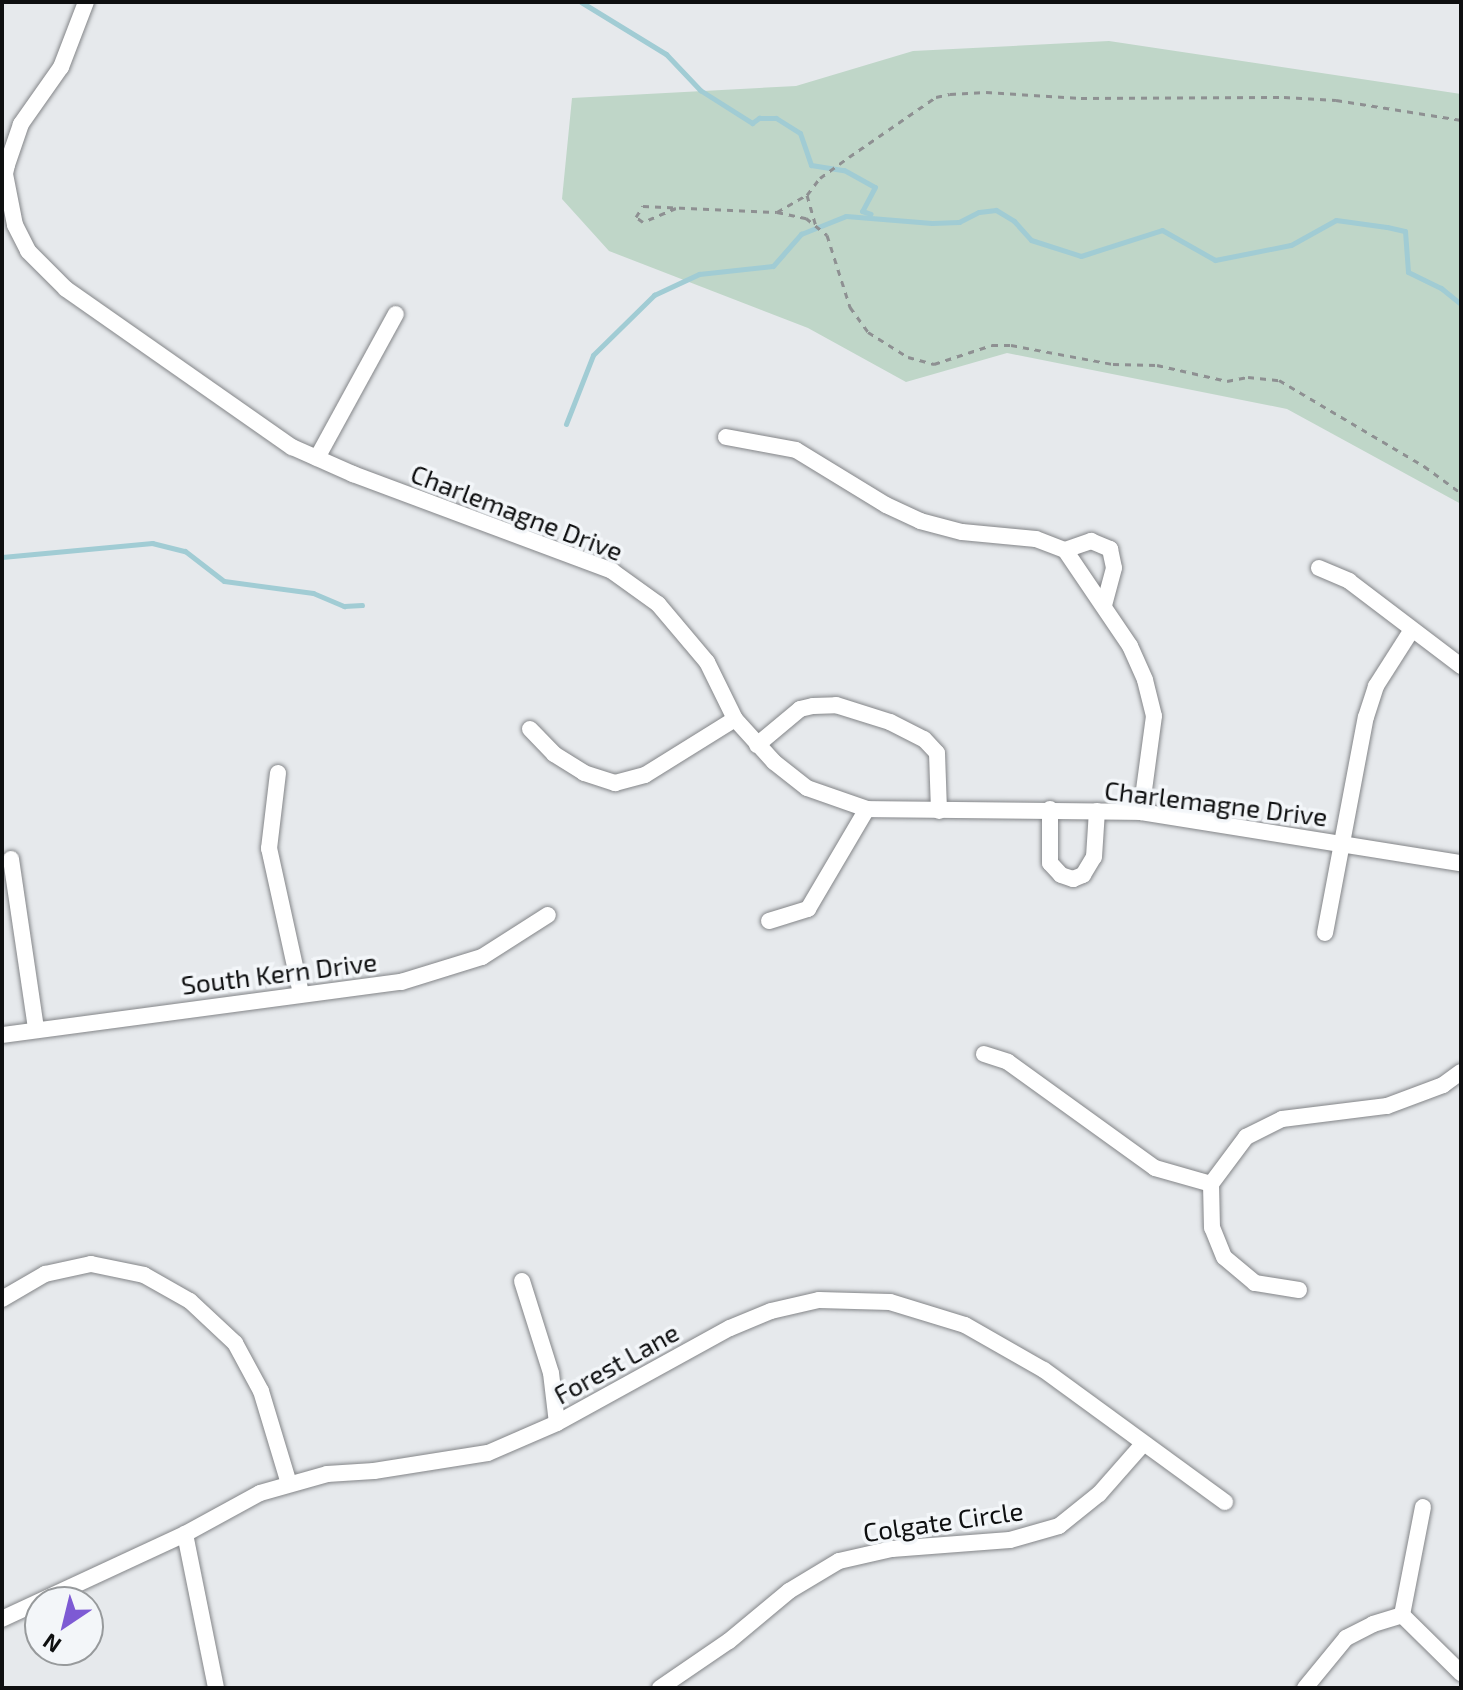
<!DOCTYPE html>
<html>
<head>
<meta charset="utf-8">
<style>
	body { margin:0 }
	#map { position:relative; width:1463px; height:1690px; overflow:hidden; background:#e6e9ec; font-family:"Exo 2",sans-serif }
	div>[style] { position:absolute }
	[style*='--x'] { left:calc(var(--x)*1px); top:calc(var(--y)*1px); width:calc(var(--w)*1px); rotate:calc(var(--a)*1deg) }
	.green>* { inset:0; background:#bfd6c8 }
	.stream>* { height:5px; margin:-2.5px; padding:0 2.5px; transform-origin:2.5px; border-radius:2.5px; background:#a1ccd4 }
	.path>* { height:3px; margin-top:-1.5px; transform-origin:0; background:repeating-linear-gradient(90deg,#8e9092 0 6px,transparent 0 12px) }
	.roads { filter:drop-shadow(0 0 2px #838588) drop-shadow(0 0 2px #838588) }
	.street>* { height:16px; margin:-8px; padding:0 8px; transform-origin:8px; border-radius:8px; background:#fff }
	span { translate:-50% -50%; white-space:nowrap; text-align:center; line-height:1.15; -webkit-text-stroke:7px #f3f6f9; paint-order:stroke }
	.street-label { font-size:26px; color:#0e0f10 }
	.frame { position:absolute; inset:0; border:4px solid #0e0f10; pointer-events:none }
	.north { position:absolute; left:24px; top:1586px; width:80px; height:80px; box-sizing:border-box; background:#f3f6f9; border:2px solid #979a9c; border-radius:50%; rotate:215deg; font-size:22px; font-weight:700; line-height:32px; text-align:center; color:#0e0f10 }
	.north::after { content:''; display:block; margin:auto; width:28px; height:36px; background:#7d5ad4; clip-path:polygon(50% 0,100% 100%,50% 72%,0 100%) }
</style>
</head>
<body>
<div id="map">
	<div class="green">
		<i style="clip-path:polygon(1109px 41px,1461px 94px,1461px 504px,1287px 409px,1007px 353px,906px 382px,808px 328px,609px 251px,562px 199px,572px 98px,796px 86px,913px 51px)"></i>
	</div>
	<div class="stream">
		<i style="--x:581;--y:2;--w:100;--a:31.5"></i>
		<i style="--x:666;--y:54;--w:50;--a:46.6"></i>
		<i style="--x:700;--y:90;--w:62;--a:32.4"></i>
		<i style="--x:752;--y:123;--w:9;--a:-36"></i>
		<i style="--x:759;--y:118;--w:17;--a:0"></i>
		<i style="--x:776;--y:118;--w:28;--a:32"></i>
		<i style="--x:800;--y:133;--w:34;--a:71"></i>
		<i style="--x:811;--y:165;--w:33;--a:9"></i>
		<i style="--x:844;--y:170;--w:35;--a:29"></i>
		<i style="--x:875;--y:187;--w:27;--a:118"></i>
		<i style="--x:862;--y:211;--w:9;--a:18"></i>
		<i style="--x:566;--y:424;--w:74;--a:-68.6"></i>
		<i style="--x:593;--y:355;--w:86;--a:-44.5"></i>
		<i style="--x:654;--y:295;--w:50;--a:-25"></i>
		<i style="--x:699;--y:274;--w:74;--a:-6.2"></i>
		<i style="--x:773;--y:266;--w:43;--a:-48.8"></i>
		<i style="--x:801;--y:234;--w:48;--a:-21.8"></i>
		<i style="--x:846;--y:216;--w:86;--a:4.7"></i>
		<i style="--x:932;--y:223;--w:27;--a:-2"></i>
		<i style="--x:959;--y:222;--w:22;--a:-27"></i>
		<i style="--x:979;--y:212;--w:17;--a:-7"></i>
		<i style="--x:996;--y:210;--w:21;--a:31"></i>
		<i style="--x:1014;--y:221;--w:25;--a:48"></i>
		<i style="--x:1031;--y:240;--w:52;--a:17.7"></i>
		<i style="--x:1081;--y:256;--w:85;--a:-17.8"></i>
		<i style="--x:1162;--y:230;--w:61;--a:29.5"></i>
		<i style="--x:1215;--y:260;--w:77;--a:-11.2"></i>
		<i style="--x:1291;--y:245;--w:51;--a:-29.1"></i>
		<i style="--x:1336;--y:220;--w:51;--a:7.8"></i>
		<i style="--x:1387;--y:227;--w:18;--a:13"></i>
		<i style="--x:1405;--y:231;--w:41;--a:85.8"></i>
		<i style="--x:1408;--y:272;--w:37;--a:26"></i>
		<i style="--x:1441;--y:288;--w:26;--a:39"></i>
		<i style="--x:2;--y:557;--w:151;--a:-5.3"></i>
		<i style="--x:152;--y:543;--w:34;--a:14"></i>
		<i style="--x:185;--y:551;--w:49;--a:37.6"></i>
		<i style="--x:224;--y:581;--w:90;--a:7.7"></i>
		<i style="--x:313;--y:593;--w:34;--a:23"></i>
		<i style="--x:344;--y:606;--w:18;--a:-3"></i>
	</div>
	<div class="path">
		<i style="--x:807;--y:195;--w:21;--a:-53"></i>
		<i style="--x:820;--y:178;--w:36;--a:-36"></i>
		<i style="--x:849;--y:157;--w:106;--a:-34.6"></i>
		<i style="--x:936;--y:97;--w:14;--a:-12"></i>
		<i style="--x:950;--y:94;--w:36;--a:-3"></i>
		<i style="--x:986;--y:92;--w:95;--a:3.6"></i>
		<i style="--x:1081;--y:98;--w:203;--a:-0.3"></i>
		<i style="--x:1284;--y:97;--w:52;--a:3.3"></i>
		<i style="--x:1336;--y:100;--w:127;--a:9.1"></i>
		<i style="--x:676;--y:208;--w:36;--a:157"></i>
		<i style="--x:643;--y:222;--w:9;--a:-144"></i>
		<i style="--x:636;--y:217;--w:13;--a:-58"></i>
		<i style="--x:643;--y:206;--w:134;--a:2.6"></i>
		<i style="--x:777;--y:212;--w:30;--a:12"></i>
		<i style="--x:806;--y:218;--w:27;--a:39"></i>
		<i style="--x:827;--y:235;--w:76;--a:72.3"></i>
		<i style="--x:850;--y:307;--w:31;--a:54"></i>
		<i style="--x:868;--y:332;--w:47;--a:32"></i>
		<i style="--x:908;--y:357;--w:27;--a:15"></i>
		<i style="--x:934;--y:364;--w:61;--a:-18.1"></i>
		<i style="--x:992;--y:345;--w:19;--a:0"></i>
		<i style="--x:1011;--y:345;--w:104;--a:10.6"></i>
		<i style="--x:1113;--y:364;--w:44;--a:1.3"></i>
		<i style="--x:1157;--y:365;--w:72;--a:12.9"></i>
		<i style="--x:1227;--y:381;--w:21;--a:-11"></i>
		<i style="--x:1248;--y:377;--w:31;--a:6"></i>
		<i style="--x:1279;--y:380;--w:169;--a:30.7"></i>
		<i style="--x:1424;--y:466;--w:46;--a:36.1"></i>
		<i style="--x:777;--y:212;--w:34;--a:-30"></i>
		<i style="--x:807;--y:195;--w:32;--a:74"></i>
	</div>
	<div class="roads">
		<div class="street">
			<i style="--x:86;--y:2;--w:70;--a:111"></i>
			<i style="--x:61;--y:67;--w:70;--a:125.1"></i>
			<i style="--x:21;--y:124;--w:43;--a:108.9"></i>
			<i style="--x:7;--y:165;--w:9;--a:103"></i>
			<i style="--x:5;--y:174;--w:52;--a:78.9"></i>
			<i style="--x:15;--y:225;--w:29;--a:63"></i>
			<i style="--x:28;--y:251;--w:54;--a:45"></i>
			<i style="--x:66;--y:289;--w:276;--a:35"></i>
			<i style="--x:292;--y:447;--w:67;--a:23.9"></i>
			<i style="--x:353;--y:474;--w:277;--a:20.5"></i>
			<i style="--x:612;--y:571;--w:57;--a:35.7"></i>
			<i style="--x:658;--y:604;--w:76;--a:49.8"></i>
			<i style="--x:707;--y:662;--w:64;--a:63.8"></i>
			<i style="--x:735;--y:719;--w:58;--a:47.8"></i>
			<i style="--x:774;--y:762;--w:42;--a:38.2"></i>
			<i style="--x:807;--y:788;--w:64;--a:19.3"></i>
			<i style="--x:867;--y:809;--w:274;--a:0.6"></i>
			<i style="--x:1141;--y:812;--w:324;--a:9.1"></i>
			<i style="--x:726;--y:437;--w:71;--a:10.5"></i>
			<i style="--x:796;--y:450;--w:105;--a:31.4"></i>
			<i style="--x:886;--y:505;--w:38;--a:25"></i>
			<i style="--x:920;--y:521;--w:43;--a:14.7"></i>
			<i style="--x:962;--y:532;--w:74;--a:5.4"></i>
			<i style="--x:1036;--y:539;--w:31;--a:21"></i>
			<i style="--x:1065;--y:550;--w:116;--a:55.9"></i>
			<i style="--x:1130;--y:646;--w:37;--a:66"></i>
			<i style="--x:1145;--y:680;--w:37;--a:76"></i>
			<i style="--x:1154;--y:716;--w:97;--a:97.7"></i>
			<i style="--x:317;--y:458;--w:164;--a:-61.3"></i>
			<i style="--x:1065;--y:550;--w:28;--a:-19"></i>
			<i style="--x:1091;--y:541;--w:21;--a:23"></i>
			<i style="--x:1110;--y:549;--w:19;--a:78"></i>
			<i style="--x:1114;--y:568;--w:39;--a:105"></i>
			<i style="--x:1319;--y:568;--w:33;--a:23"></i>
			<i style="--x:1349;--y:581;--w:141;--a:37.2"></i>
			<i style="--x:530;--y:729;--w:35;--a:46"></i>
			<i style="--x:554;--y:754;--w:36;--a:32"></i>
			<i style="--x:584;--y:773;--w:33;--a:18"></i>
			<i style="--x:615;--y:783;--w:31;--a:-15"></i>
			<i style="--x:645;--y:775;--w:106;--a:-31.9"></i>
			<i style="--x:757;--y:745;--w:56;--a:-39.9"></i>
			<i style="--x:800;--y:709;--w:13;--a:-13"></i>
			<i style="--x:813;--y:706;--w:23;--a:-2"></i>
			<i style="--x:836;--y:705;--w:57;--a:17.5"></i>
			<i style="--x:890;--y:722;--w:38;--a:27"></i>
			<i style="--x:924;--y:739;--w:19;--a:47"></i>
			<i style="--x:937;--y:753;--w:58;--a:88"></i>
			<i style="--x:278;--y:773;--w:76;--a:96.8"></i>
			<i style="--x:269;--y:848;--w:148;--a:77.6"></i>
			<i style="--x:1050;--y:809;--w:54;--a:90"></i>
			<i style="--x:1050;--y:863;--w:16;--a:47"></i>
			<i style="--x:1061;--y:875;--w:13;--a:18"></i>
			<i style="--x:1073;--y:879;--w:11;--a:-22"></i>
			<i style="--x:1083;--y:875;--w:21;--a:-59"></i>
			<i style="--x:1094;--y:857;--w:46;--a:-86.3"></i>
			<i style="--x:11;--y:859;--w:172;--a:81.6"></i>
			<i style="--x:769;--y:921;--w:41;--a:-17.1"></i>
			<i style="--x:808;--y:909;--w:116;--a:-59.5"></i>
			<i style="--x:1325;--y:933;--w:220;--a:-79.3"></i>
			<i style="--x:1366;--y:717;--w:33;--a:-72"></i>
			<i style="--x:1376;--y:686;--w:65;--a:-57.5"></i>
			<i style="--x:2;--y:1035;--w:403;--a:-7.6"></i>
			<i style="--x:401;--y:982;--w:85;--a:-17.2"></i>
			<i style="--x:482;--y:957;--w:78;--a:-32.5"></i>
			<i style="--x:984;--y:1054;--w:25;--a:18"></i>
			<i style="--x:1008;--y:1062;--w:181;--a:35.8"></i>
			<i style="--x:1155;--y:1168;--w:58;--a:15.9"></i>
			<i style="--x:522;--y:1281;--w:96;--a:72.5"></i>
			<i style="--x:551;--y:1373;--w:50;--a:83.2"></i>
			<i style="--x:1299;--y:1290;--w:45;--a:-171"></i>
			<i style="--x:1255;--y:1283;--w:40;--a:-140"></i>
			<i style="--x:1224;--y:1257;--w:31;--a:-112"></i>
			<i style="--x:1212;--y:1228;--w:44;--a:-91.3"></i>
			<i style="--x:1211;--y:1184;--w:59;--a:-53.3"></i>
			<i style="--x:1246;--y:1137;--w:40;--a:-26.6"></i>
			<i style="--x:1282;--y:1119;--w:106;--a:-7.1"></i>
			<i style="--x:1387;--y:1106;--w:60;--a:-20.6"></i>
			<i style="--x:1443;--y:1085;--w:22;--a:-36"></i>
			<i style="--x:2;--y:1299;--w:50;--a:-30.2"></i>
			<i style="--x:45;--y:1274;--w:47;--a:-12.3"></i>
			<i style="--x:91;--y:1264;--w:54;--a:11.7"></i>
			<i style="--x:144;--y:1275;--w:53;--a:29.5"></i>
			<i style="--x:190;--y:1301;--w:62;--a:43"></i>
			<i style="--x:235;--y:1343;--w:55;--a:61.6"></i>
			<i style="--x:261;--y:1391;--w:97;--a:73.2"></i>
			<i style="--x:185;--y:1534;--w:157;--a:78.6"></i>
			<i style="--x:1402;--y:1615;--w:110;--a:-79"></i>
			<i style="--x:1402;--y:1615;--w:83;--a:44.5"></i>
			<i style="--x:2;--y:1619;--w:202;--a:-24.9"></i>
			<i style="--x:185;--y:1534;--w:85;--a:-28.7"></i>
			<i style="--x:260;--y:1493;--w:70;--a:-15.8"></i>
			<i style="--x:327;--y:1474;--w:47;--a:-3.7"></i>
			<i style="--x:374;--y:1471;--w:115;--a:-9"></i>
			<i style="--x:488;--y:1453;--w:75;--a:-23.5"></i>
			<i style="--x:557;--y:1423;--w:197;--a:-28.8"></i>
			<i style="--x:730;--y:1328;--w:44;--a:-22.5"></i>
			<i style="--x:771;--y:1311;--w:49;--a:-12.9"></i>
			<i style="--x:819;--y:1300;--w:71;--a:1.6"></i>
			<i style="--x:890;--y:1302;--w:78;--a:17"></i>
			<i style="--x:965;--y:1325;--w:91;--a:29.7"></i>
			<i style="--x:1044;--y:1370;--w:224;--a:36.1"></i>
			<i style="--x:660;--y:1688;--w:83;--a:-34.3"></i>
			<i style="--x:729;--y:1641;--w:78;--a:-39.8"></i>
			<i style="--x:789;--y:1591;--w:58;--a:-31"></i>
			<i style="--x:839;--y:1561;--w:54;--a:-12.8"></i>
			<i style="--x:892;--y:1549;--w:118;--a:-4.4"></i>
			<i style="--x:1010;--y:1540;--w:51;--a:-15.9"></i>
			<i style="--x:1059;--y:1526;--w:51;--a:-38.7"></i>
			<i style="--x:1099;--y:1494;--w:67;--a:-48.7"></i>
			<i style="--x:1305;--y:1688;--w:65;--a:-50.6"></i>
			<i style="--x:1346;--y:1638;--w:30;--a:-27"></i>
			<i style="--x:1373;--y:1624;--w:30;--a:-17"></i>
		</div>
	</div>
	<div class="street-label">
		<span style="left:517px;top:512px;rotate:21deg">Charlemagne Drive</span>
		<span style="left:1216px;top:803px;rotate:7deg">Charlemagne Drive</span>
		<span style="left:279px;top:973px;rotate:-7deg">South Kern Drive</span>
		<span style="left:616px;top:1363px;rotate:-29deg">Forest Lane</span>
		<span style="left:943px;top:1521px;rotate:-8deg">Colgate Circle</span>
	</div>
	<div class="frame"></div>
	<div class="north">N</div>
</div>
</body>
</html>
